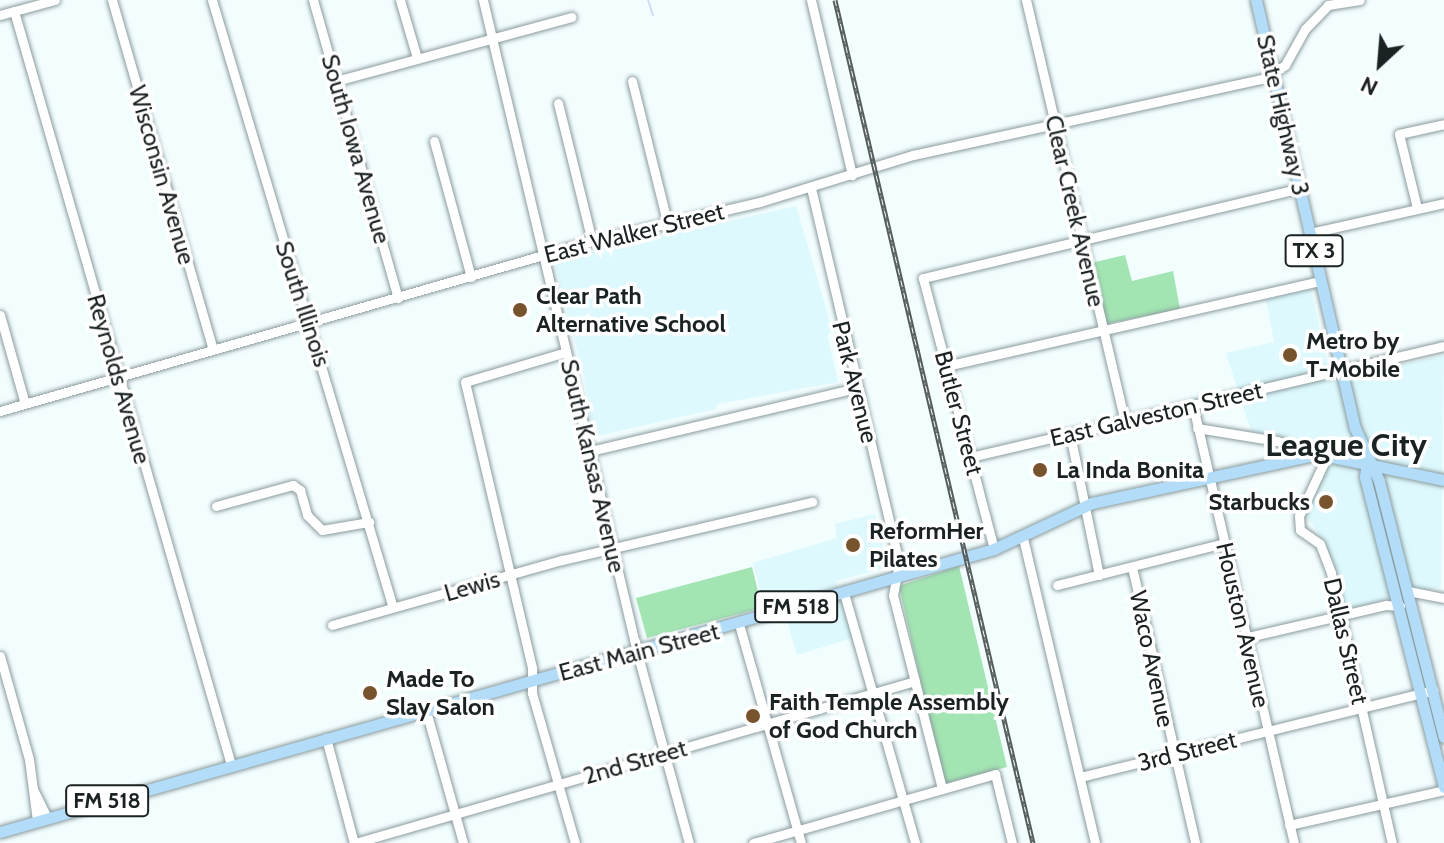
<!DOCTYPE html>
<html>
<head>
<meta charset="utf-8">
<style>
	body { margin:0 }
	#map { position:relative; width:1444px; height:843px; overflow:hidden; background:#f2fdfe; font-family:Cabin,sans-serif }
	div>[style] { position:absolute }
	[style*='--x'] { left:calc(var(--x)*1px); top:calc(var(--y)*1px); width:calc(var(--w)*1px); rotate:calc(var(--a)*1deg) }
	.built>* { inset:0; background:#ddf9fd }
	.green>* { inset:0; background:#a3e4b3 }
	.stream>* { height:2px; margin:-1px; padding:0 1px; transform-origin:1px; border-radius:1px; background:#cfdcf7 }
	.roads { filter:drop-shadow(0 0 2px #8b9b9e) drop-shadow(0 0 2px #8b9b9e) }
	.minor>* { height:9px; margin:-4.5px; padding:0 4.5px; transform-origin:4.5px; border-radius:4.5px; background:#fff }
	.major>* { height:11px; margin:-5.5px; padding:0 5.5px; transform-origin:5.5px; border-radius:5.5px; background:#b2dcf7 }
	.rail>* { height:5px; margin-top:-2.5px; transform-origin:0; background:repeating-linear-gradient(90deg,#fff 0 6px,#545c5d 0 12px); box-sizing:border-box; border-block:2px solid #545c5d }
	.dots>* { width:22px; height:22px; translate:-50% -50%; box-sizing:border-box; border:4px solid #fff; border-radius:50% }
	span { translate:-50% -50%; white-space:nowrap; text-align:center; line-height:1.15; -webkit-text-stroke:7px #fff; paint-order:stroke }
	.shield-label span { padding:2px 6px; background:#fff; border:2px solid; border-radius:6px; -webkit-text-stroke-width:0 }
	.shield-label { font-size:22px; color:#1b2223; font-weight:700 }
	.street-label { font-size:24px; color:#1b2223 }
	.poi-label { font-size:24px; color:#1b2223; font-weight:700 }
	.left { translate:0 -50%; text-align:left }
	.right { translate:-100% -50%; text-align:right }
	.district-label { font-size:32px; color:#1b2223; font-weight:700 }
	.north { position:absolute; left:1340px; top:24px; width:80px; height:80px; -webkit-text-stroke:6px #fff; paint-order:stroke; rotate:206deg; font-size:22px; font-weight:700; line-height:32px; text-align:center; color:#1b2223 }
	.north::after { content:''; display:block; margin:auto; width:28px; height:36px; background:#1b2223; clip-path:polygon(50% 0,100% 100%,50% 72%,0 100%) }
</style>
</head>
<body>
<div id="map">
	<div class="built">
		<i style="clip-path:polygon(796px 206px,833px 332px,827px 334px,838px 382px,717px 404px,716px 409px,593px 437px,584px 376px,554px 261px)"></i>
		<i style="clip-path:polygon(1311px 289px,1331px 381px,1444px 355px,1441px 587px,1344px 610px,1323px 541px,1305px 513px,1327px 466px,1327px 445px,1251px 431px,1226px 353px,1274px 342px,1266px 299px)"></i>
		<i style="clip-path:polygon(875px 514px,888px 567px,836px 581px,852px 638px,797px 655px,782px 603px,765px 608px,753px 563px,837px 538px,835px 524px)"></i>
	</div>
	<div class="green">
		<i style="clip-path:polygon(1125px 255px,1132px 281px,1173px 271px,1180px 309px,1105px 324px,1091px 263px)"></i>
		<i style="clip-path:polygon(959px 566px,1007px 767px,944px 784px,899px 586px)"></i>
		<i style="clip-path:polygon(752px 567px,762px 608px,647px 638px,636px 598px)"></i>
	</div>
	<div class="stream">
		<i style="--x:648;--y:0;--w:16;--a:72"></i>
	</div>
	<div class="roads">
		<div class="minor">
			<i style="--x:112;--y:0;--w:364;--a:73.9"></i>
			<i style="--x:212;--y:0;--w:634;--a:73.42"></i>
			<i style="--x:313;--y:0;--w:310;--a:74.1"></i>
			<i style="--x:400;--y:0;--w:60;--a:73.7"></i>
			<i style="--x:483;--y:0;--w:670;--a:76.71"></i>
			<i style="--x:637;--y:652;--w:198;--a:74.8"></i>
			<i style="--x:811;--y:0;--w:180;--a:76.8"></i>
			<i style="--x:1026;--y:0;--w:433;--a:76.8"></i>
			<i style="--x:14;--y:11;--w:785;--a:73.94"></i>
			<i style="--x:0;--y:15;--w:57;--a:-15.3"></i>
			<i style="--x:336;--y:81;--w:244;--a:-15.2"></i>
			<i style="--x:632;--y:81;--w:148;--a:76"></i>
			<i style="--x:558;--y:103;--w:142;--a:76.2"></i>
			<i style="--x:434;--y:141;--w:141;--a:74.8"></i>
			<i style="--x:811;--y:188;--w:386;--a:76.8"></i>
			<i style="--x:899;--y:564;--w:32;--a:101"></i>
			<i style="--x:893;--y:595;--w:199;--a:75.8"></i>
			<i style="--x:1417;--y:208;--w:76;--a:-103.7"></i>
			<i style="--x:1399;--y:134;--w:46;--a:-12.5"></i>
			<i style="--x:1310;--y:233;--w:137;--a:-12.6"></i>
			<i style="--x:0;--y:315;--w:92;--a:74.3"></i>
			<i style="--x:566;--y:352;--w:105;--a:163.5"></i>
			<i style="--x:465;--y:382;--w:294;--a:76.8"></i>
			<i style="--x:532;--y:668;--w:25;--a:90"></i>
			<i style="--x:532;--y:693;--w:156;--a:74"></i>
			<i style="--x:946;--y:366;--w:384;--a:-12.8"></i>
			<i style="--x:1193;--y:406;--w:449;--a:77"></i>
			<i style="--x:0;--y:411;--w:616;--a:-16.02"></i>
			<i style="--x:592;--y:241;--w:172;--a:-13.1"></i>
			<i style="--x:760;--y:202;--w:160;--a:-17.1"></i>
			<i style="--x:913;--y:155;--w:357;--a:-12.3"></i>
			<i style="--x:1262;--y:79;--w:27;--a:-31"></i>
			<i style="--x:1285;--y:65;--w:41;--a:-60.9"></i>
			<i style="--x:1305;--y:29;--w:33;--a:-46"></i>
			<i style="--x:1328;--y:5;--w:32;--a:-9"></i>
			<i style="--x:1197;--y:428;--w:81;--a:9.2"></i>
			<i style="--x:1277;--y:441;--w:43;--a:17.6"></i>
			<i style="--x:1070;--y:434;--w:144;--a:78.4"></i>
			<i style="--x:590;--y:451;--w:274;--a:-13.3"></i>
			<i style="--x:1328;--y:454;--w:68;--a:115.1"></i>
			<i style="--x:1299;--y:516;--w:14;--a:86"></i>
			<i style="--x:1300;--y:530;--w:24;--a:35"></i>
			<i style="--x:1320;--y:544;--w:31;--a:69"></i>
			<i style="--x:1331;--y:573;--w:277;--a:77.3"></i>
			<i style="--x:970;--y:457;--w:487;--a:-13.2"></i>
			<i style="--x:216;--y:506;--w:80;--a:-15.3"></i>
			<i style="--x:293;--y:485;--w:9;--a:36"></i>
			<i style="--x:300;--y:490;--w:26;--a:74"></i>
			<i style="--x:307;--y:515;--w:21;--a:45"></i>
			<i style="--x:322;--y:530;--w:48;--a:-9.7"></i>
			<i style="--x:1023;--y:538;--w:313;--a:76.7"></i>
			<i style="--x:994;--y:549;--w:280;--a:-104.7"></i>
			<i style="--x:923;--y:278;--w:388;--a:-13.4"></i>
			<i style="--x:1132;--y:567;--w:283;--a:77.1"></i>
			<i style="--x:1057;--y:585;--w:172;--a:-14.1"></i>
			<i style="--x:1408;--y:591;--w:37;--a:11"></i>
			<i style="--x:844;--y:593;--w:260;--a:74.1"></i>
			<i style="--x:739;--y:624;--w:228;--a:74.2"></i>
			<i style="--x:332;--y:625;--w:239;--a:-15.8"></i>
			<i style="--x:562;--y:560;--w:257;--a:-13.1"></i>
			<i style="--x:1248;--y:637;--w:142;--a:-13.1"></i>
			<i style="--x:1386;--y:605;--w:14;--a:4"></i>
			<i style="--x:0;--y:656;--w:107;--a:74.3"></i>
			<i style="--x:29;--y:759;--w:63;--a:82.6"></i>
			<i style="--x:426;--y:711;--w:137;--a:74.3"></i>
			<i style="--x:326;--y:738;--w:109;--a:75.1"></i>
			<i style="--x:1080;--y:777;--w:364;--a:-13.8"></i>
			<i style="--x:33;--y:789;--w:32;--a:64"></i>
			<i style="--x:1289;--y:825;--w:159;--a:-12.7"></i>
			<i style="--x:355;--y:843;--w:583;--a:-16.13"></i>
			<i style="--x:753;--y:843;--w:252;--a:-15.9"></i>
			<i style="--x:995;--y:774;--w:71;--a:76.2"></i>
		</div>
		<div class="major">
			<i style="--x:1256;--y:0;--w:439;--a:77"></i>
			<i style="--x:1355;--y:428;--w:58;--a:65.6"></i>
			<i style="--x:1379;--y:481;--w:264;--a:75.8"></i>
			<i style="--x:1367;--y:462;--w:15;--a:98"></i>
			<i style="--x:1365;--y:477;--w:320;--a:75.7"></i>
			<i style="--x:0;--y:832;--w:1034;--a:-15.89"></i>
			<i style="--x:994;--y:549;--w:108;--a:-25.1"></i>
			<i style="--x:1092;--y:503;--w:231;--a:-12.2"></i>
			<i style="--x:1318;--y:454;--w:129;--a:11.7"></i>
		</div>
	</div>
	<div class="rail">
		<i style="--x:835;--y:0;--w:866;--a:76.78"></i>
	</div>
	<div class="dots">
		<i style="left:520px;top:310px;background:#78542e"></i>
		<i style="left:1290px;top:355px;background:#78542e"></i>
		<i style="left:1040px;top:470px;background:#78542e"></i>
		<i style="left:1326px;top:502px;background:#78542e"></i>
		<i style="left:853px;top:545px;background:#78542e"></i>
		<i style="left:370px;top:693px;background:#78542e"></i>
		<i style="left:753px;top:716px;background:#78542e"></i>
	</div>
	<div class="shield-label">
		<span style="left:1314px;top:251px">TX 3</span>
		<span style="left:796px;top:607px">FM 518</span>
		<span style="left:107px;top:801px">FM 518</span>
	</div>
	<div class="street-label">
		<span style="left:1283px;top:115px;rotate:77deg">State Highway 3</span>
		<span style="left:356px;top:149px;rotate:74deg">South Iowa Avenue</span>
		<span style="left:162px;top:175px;rotate:74deg">Wisconsin Avenue</span>
		<span style="left:1075px;top:211px;rotate:77deg">Clear Creek Avenue</span>
		<span style="left:634px;top:233px;rotate:-14deg">East Walker Street</span>
		<span style="left:303px;top:304px;rotate:72deg">South Illinois</span>
		<span style="left:119px;top:379px;rotate:74deg">Reynolds Avenue</span>
		<span style="left:855px;top:382px;rotate:76deg">Park Avenue</span>
		<span style="left:959px;top:413px;rotate:75deg">Butler Street</span>
		<span style="left:1156px;top:414px;rotate:-13deg">East Galveston Street</span>
		<span style="left:593px;top:466px;rotate:77deg">South Kansas Avenue</span>
		<span style="left:472px;top:586px;rotate:-16deg">Lewis</span>
		<span style="left:1243px;top:625px;rotate:77deg">Houston Avenue</span>
		<span style="left:1346px;top:641px;rotate:77deg">Dallas Street</span>
		<span style="left:639px;top:652px;rotate:-15deg">East Main Street</span>
		<span style="left:1152px;top:659px;rotate:78deg">Waco Avenue</span>
		<span style="left:1187px;top:751px;rotate:-14deg">3rd Street</span>
		<span style="left:635px;top:762px;rotate:-16deg">2nd Street</span>
	</div>
	<div class="poi-label">
		<span class="left" style="left:536px;top:310px">Clear Path<br>Alternative School</span>
		<span class="left" style="left:1306px;top:355px">Metro by<br>T-Mobile</span>
		<span class="left" style="left:1056px;top:470px">La Inda Bonita</span>
		<span class="right" style="left:1310px;top:502px">Starbucks</span>
		<span class="left" style="left:869px;top:545px">ReformHer<br>Pilates</span>
		<span class="left" style="left:386px;top:693px">Made To<br>Slay Salon</span>
		<span class="left" style="left:769px;top:716px">Faith Temple Assembly<br>of God Church</span>
	</div>
	<div class="district-label">
		<span style="left:1346px;top:445px">League City</span>
	</div>
	<div class="north">N</div>
</div>
</body>
</html>
